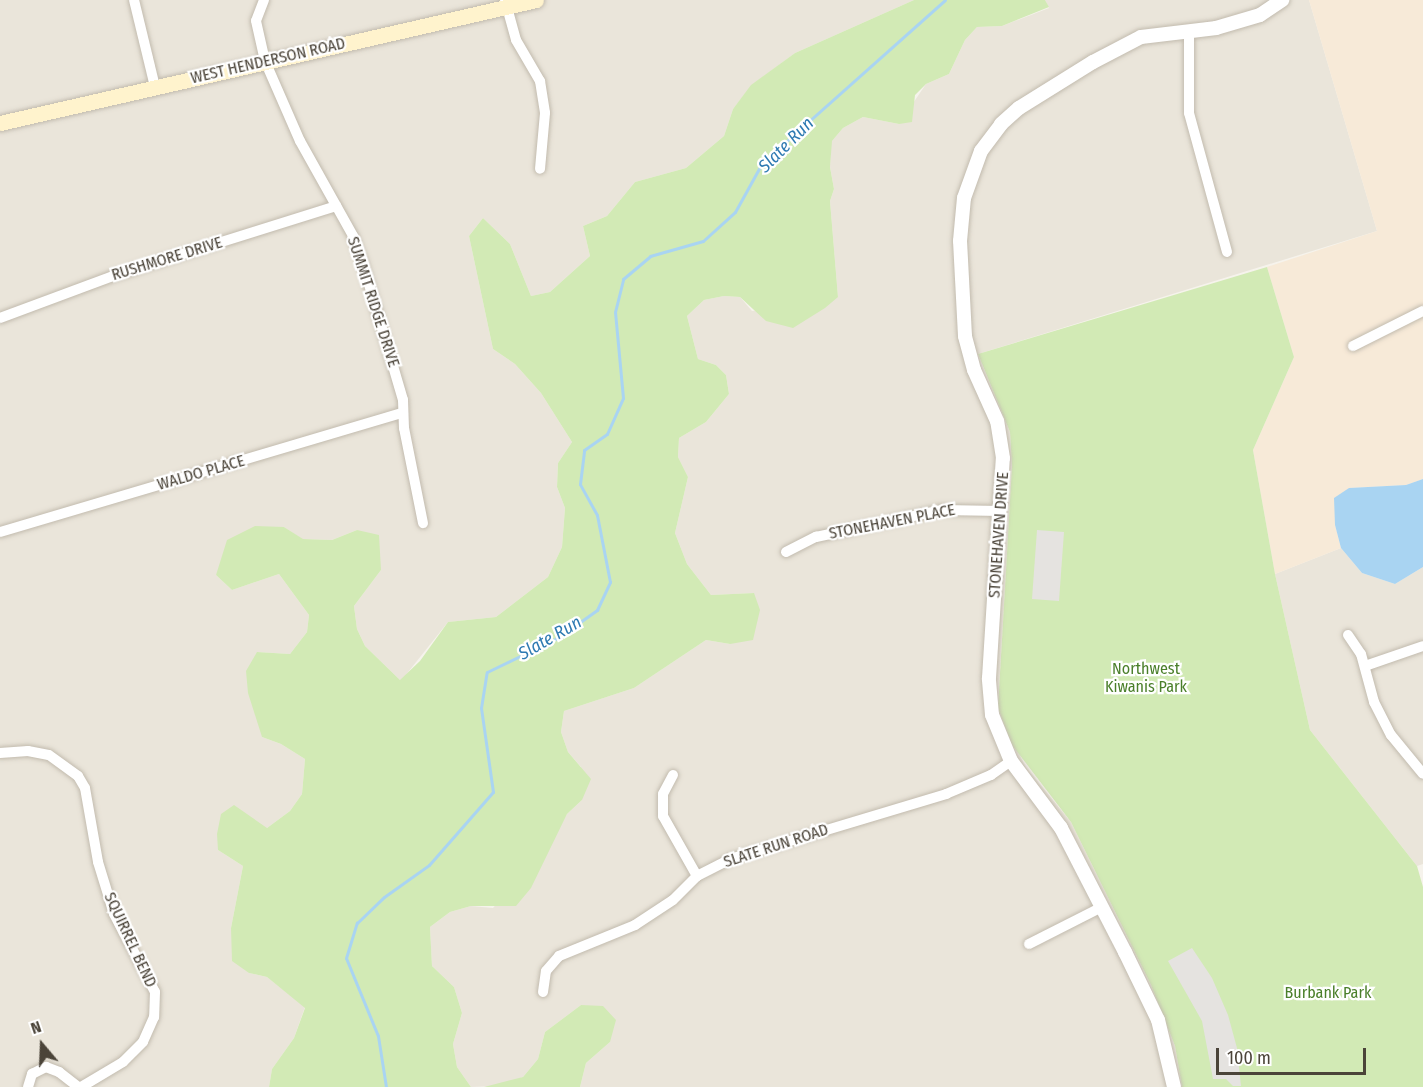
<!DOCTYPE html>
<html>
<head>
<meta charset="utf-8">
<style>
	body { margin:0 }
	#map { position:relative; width:1423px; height:1087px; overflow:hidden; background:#f6f3ec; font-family:"Fira Sans Condensed",sans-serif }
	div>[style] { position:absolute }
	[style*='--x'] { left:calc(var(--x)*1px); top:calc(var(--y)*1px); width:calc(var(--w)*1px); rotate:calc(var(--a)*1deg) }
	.residential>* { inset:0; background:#eae5da }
	.commercial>* { inset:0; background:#f7ead8 }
	.green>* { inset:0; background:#d2eab5 }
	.parking>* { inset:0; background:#e5e3e0 }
	.water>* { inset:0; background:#a9d4f2 }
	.stream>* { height:3px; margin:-1.5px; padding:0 1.5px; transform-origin:1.5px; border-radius:1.5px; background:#a9d4f2 }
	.roads { filter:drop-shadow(0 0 2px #c2bbae) drop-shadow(0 0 2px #c2bbae) }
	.minor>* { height:10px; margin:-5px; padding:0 5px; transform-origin:5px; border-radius:5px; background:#fff }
	.tertiary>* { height:14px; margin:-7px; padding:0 7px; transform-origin:7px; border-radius:7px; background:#fff }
	.secondary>* { height:15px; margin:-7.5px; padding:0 7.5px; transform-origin:7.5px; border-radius:7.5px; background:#fff3cd }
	span { translate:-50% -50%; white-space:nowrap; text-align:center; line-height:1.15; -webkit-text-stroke:4.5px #fff; paint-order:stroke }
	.street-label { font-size:16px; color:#4b4439 }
	.park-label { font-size:16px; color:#4a7f2a }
	.water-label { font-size:18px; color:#2e7ab2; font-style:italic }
	.north { position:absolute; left:12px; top:1015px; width:60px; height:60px; -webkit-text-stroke:4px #fff; paint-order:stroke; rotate:341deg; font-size:16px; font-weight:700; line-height:24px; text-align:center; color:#4b4439 }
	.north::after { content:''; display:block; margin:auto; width:21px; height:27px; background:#4b4439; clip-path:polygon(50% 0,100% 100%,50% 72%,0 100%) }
	.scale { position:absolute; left:1216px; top:1048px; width:150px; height:27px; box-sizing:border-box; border:3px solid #4b4439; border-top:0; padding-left:8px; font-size:18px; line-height:21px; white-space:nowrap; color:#4b4439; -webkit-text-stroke:4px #fff; paint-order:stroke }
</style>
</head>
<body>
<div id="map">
	<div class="residential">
		<i style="clip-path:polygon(0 0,914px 0,795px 53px,752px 85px,733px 109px,724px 136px,686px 168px,635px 182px,607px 216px,583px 226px,590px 256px,550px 292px,531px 296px,510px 244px,483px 218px,469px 236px,493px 349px,515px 364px,541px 393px,572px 442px,558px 463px,557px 487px,565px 508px,562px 547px,548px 577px,496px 617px,448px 622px,401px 681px,365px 646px,357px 629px,354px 606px,381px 570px,357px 530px,332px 540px,302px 539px,284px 527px,216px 575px,232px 590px,279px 574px,309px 615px,307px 632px,290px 654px,257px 652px,262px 737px,281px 744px,305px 759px,302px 794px,290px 811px,267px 828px,218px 850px,243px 866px,231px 928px,249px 973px,267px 977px,305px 1007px,294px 1038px,272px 1069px,269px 1087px,0 1087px)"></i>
		<i style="clip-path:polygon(1045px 0,1309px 0,1377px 231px,978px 354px,1010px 432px,1012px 466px,998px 708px,1025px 766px,1071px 822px,1151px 985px,1175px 1046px,1182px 1087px,580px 1087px,586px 1063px,610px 1042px,581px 1005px,545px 1032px,538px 1059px,523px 1077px,499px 1086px,471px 1087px,457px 1067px,453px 1044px,462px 1013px,454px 987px,432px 966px,430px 927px,450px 912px,471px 906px,493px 908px,555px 836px,567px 814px,582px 800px,581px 767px,568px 752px,561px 732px,564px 711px,634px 688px,706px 640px,730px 644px,754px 593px,711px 595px,687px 564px,675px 533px,688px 477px,678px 457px,679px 438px,706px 422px,729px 394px,726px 375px,716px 365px,698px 359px,687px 316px,704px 300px,724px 296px,740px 297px,752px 311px,838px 297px,830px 201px,834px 189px,830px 167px,831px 142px,843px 128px,863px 117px,899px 124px,926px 84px,949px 74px,965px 40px,977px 27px,1002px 26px,1049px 8px)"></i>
		<i style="clip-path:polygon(1341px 548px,1362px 573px,1395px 584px,1423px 567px,1423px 864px,1417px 866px,1310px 730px,1275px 574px)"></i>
	</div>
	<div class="commercial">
		<i style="clip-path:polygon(1309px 0,1423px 0,1423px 479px,1406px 485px,1349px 488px,1335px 525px,1341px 548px,1275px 574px,1253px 450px,1294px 357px,1267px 267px,1377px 231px)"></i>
	</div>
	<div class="green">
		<i style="clip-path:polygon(914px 0,1045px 0,1049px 7px,1002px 26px,977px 27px,965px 40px,949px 74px,926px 84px,915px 95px,912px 122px,899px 124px,863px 117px,843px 128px,832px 141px,830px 167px,834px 189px,830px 201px,838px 297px,825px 308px,793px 328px,766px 321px,740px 297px,724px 296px,704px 300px,687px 316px,698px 359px,716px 365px,726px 375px,729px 394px,706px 422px,679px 438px,678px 457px,688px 477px,675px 533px,687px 564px,711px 595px,754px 593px,760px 610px,753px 640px,730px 644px,706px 640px,634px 688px,564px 711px,561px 732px,568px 752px,591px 779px,582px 800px,567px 814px,531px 888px,516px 906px,471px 906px,450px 912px,430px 927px,432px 966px,454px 987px,462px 1013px,453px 1044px,457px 1067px,471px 1087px,269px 1087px,272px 1069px,294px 1038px,305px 1008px,267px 977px,249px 973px,232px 961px,231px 928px,243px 866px,218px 850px,217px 834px,221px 814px,234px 805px,267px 828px,290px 811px,302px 794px,305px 759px,281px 744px,262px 737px,248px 693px,246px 671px,257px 652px,290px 654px,307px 632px,309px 615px,279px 574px,232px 590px,216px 575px,227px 540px,255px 526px,284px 527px,303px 539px,332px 540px,357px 530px,379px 535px,381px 570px,354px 606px,357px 629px,365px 646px,400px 680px,420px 661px,448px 622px,496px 617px,548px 577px,562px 547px,565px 508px,557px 487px,558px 463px,572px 442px,541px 393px,515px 364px,493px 349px,469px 236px,483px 218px,510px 244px,531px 296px,550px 292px,590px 256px,583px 226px,607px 216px,635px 182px,686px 168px,724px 136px,733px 109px,751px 85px,795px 53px)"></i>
		<i style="clip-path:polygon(1267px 267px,1294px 357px,1253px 450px,1275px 574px,1310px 730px,1417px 866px,1423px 887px,1423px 1087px,1182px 1087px,1175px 1046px,1151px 985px,1071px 822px,1012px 745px,998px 708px,1012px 466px,1010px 432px,978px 354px)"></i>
		<i style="clip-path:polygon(581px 1005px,603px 1006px,616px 1020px,610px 1042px,586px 1063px,580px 1087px,484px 1087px,523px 1077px,538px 1059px,545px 1032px)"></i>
	</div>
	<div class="parking">
		<i style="clip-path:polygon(1037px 530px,1064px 532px,1059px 601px,1032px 599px)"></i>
		<i style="clip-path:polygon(1192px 948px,1212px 978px,1228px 1015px,1237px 1048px,1241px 1086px,1233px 1086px,1226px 1079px,1213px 1079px,1202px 1021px,1168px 961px)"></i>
	</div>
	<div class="water">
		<i style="clip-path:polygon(1423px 479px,1423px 567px,1395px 584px,1362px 573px,1341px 548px,1335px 525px,1334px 498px,1349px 488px,1406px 485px)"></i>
	</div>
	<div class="stream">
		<i style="--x:386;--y:1087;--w:52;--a:-98.9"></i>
		<i style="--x:378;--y:1036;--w:84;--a:-112.3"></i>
		<i style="--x:346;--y:958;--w:37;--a:-73"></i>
		<i style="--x:357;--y:923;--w:37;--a:-44"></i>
		<i style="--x:384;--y:897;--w:55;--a:-35.4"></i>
		<i style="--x:429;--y:865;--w:97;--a:-48.8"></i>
		<i style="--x:493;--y:792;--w:85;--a:-98.1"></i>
		<i style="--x:481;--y:708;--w:36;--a:-81"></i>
		<i style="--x:487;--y:672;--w:80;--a:-25.9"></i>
		<i style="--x:559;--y:637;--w:47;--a:-35.4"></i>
		<i style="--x:597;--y:610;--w:31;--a:-65"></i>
		<i style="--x:610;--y:582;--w:68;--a:-101"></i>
		<i style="--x:597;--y:515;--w:35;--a:-119"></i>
		<i style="--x:580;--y:484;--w:34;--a:-83"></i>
		<i style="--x:584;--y:450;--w:28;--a:-35"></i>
		<i style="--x:607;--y:434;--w:39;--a:-66"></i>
		<i style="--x:623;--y:398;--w:86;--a:-95.3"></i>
		<i style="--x:615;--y:312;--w:34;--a:-76"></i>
		<i style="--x:623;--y:279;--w:35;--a:-40"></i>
		<i style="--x:650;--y:256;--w:55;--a:-15.8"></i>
		<i style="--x:703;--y:241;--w:43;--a:-42.2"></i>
		<i style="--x:735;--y:212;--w:56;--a:-61.1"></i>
		<i style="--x:762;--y:163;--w:245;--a:-41.7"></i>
	</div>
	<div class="roads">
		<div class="minor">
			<i style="--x:134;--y:0;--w:89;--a:76.4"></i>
			<i style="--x:264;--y:0;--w:22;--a:111"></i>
			<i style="--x:256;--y:21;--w:41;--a:77.3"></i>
			<i style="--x:265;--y:61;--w:87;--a:66.4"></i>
			<i style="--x:300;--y:141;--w:109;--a:60.8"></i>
			<i style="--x:353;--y:236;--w:30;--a:70"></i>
			<i style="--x:363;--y:264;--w:142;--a:73.6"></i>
			<i style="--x:403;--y:400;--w:28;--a:88"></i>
			<i style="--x:404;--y:428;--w:97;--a:78.7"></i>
			<i style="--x:505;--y:0;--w:41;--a:74.6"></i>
			<i style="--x:516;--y:40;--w:48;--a:59.7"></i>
			<i style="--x:540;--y:81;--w:32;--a:81"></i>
			<i style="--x:545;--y:113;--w:56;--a:95.1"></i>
			<i style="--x:1189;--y:32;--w:81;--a:90"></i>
			<i style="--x:1189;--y:113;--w:144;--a:74.7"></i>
			<i style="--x:0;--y:318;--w:121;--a:-20.4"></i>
			<i style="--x:113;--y:276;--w:234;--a:-17.4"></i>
			<i style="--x:1353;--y:346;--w:78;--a:-26.6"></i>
			<i style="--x:0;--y:532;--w:420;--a:-16.5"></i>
			<i style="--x:786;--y:552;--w:34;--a:-27"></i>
			<i style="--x:816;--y:537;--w:129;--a:-12.1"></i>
			<i style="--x:942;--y:510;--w:59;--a:1"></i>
			<i style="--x:1348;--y:635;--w:23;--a:56"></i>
			<i style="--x:1361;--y:654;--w:50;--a:74.8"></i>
			<i style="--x:1374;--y:702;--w:37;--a:63"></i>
			<i style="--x:1391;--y:735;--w:50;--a:50.6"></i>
			<i style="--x:1365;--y:666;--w:61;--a:-19"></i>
			<i style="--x:0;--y:753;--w:28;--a:-4"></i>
			<i style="--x:28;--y:751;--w:21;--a:11"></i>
			<i style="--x:49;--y:755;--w:36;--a:36"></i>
			<i style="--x:78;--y:776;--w:14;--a:60"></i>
			<i style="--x:85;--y:788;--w:75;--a:80"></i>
			<i style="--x:98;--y:862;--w:54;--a:72.9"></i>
			<i style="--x:114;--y:914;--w:88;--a:62.3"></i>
			<i style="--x:155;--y:992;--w:25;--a:92"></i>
			<i style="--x:154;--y:1017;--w:27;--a:114"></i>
			<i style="--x:143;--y:1042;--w:28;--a:135"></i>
			<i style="--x:123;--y:1062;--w:49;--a:149.2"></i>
			<i style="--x:673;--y:775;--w:21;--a:118"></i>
			<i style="--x:663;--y:794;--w:22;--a:90"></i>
			<i style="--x:663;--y:816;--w:69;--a:60.5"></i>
			<i style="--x:1029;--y:944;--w:82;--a:-26.9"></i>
			<i style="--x:543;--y:992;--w:21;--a:-82"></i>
			<i style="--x:546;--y:971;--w:20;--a:-49"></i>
			<i style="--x:559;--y:956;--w:82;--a:-22.2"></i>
			<i style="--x:635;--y:925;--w:45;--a:-33.3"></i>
			<i style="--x:673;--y:900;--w:34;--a:-45"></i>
			<i style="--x:697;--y:876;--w:37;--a:-27"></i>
			<i style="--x:730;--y:859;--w:226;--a:-16.7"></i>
			<i style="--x:946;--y:794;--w:49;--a:-22.9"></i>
			<i style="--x:991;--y:775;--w:24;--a:-35"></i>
			<i style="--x:28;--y:1087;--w:14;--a:-73"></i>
			<i style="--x:32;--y:1074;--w:16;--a:-27"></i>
			<i style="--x:46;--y:1067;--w:14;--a:21"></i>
			<i style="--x:59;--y:1072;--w:24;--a:38"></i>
		</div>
		<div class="tertiary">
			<i style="--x:1174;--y:1087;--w:69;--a:-103.4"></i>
			<i style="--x:1158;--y:1020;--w:76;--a:-115.9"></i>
			<i style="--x:1125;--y:952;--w:140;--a:-117.3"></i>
			<i style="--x:1061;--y:828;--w:84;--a:-126.7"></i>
			<i style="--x:1011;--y:761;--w:50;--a:-112.4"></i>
			<i style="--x:992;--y:715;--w:37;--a:-95"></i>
			<i style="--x:989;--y:678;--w:220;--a:-86.4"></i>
			<i style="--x:1003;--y:458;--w:37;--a:-99"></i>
			<i style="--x:997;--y:421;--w:56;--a:-114.3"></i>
			<i style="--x:974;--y:370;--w:35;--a:-105"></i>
			<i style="--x:965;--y:336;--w:95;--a:-93"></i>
			<i style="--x:960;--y:241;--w:43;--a:-84.7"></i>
			<i style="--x:964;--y:198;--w:50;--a:-70.1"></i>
			<i style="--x:981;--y:151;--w:34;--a:-53"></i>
			<i style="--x:1001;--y:124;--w:24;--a:-42"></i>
			<i style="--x:1019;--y:108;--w:87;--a:-31.9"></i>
			<i style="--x:1093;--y:62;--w:54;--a:-27.5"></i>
			<i style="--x:1141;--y:37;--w:76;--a:-6.8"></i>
			<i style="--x:1216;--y:28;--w:46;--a:-16.5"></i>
			<i style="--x:1260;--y:15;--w:27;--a:-34"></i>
		</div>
		<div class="secondary">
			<i style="--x:0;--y:123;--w:550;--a:-12.92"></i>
		</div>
	</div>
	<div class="street-label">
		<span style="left:268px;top:61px;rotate:-13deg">WEST HENDERSON ROAD</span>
		<span style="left:167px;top:259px;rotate:-17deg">RUSHMORE DRIVE</span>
		<span style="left:373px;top:302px;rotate:72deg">SUMMIT RIDGE DRIVE</span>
		<span style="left:201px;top:473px;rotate:-16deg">WALDO PLACE</span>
		<span style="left:892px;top:522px;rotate:-11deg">STONEHAVEN PLACE</span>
		<span style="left:999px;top:535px;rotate:-86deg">STONEHAVEN DRIVE</span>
		<span style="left:776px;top:846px;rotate:-18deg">SLATE RUN ROAD</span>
		<span style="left:130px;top:940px;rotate:65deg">SQUIRREL BEND</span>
	</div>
	<div class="park-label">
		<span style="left:1146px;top:678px">Northwest<br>Kiwanis Park</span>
		<span style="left:1328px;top:993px">Burbank Park</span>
	</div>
	<div class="water-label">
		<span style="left:786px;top:145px;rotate:-45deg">Slate Run</span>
		<span style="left:550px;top:638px;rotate:-30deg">Slate Run</span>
	</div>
	<div class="north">N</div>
	<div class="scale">100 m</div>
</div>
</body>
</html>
